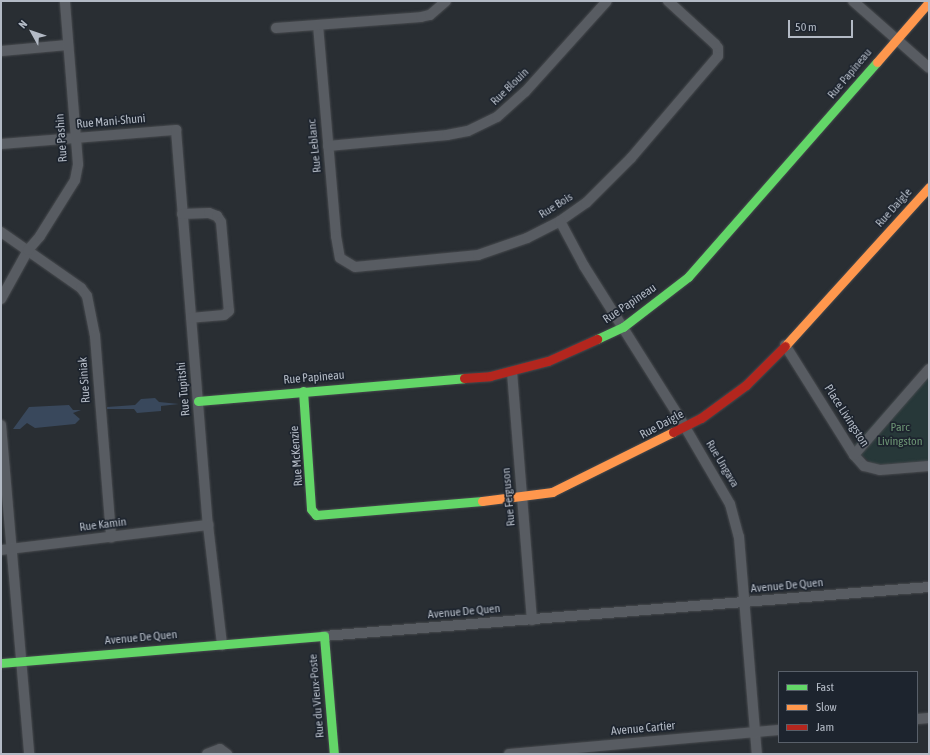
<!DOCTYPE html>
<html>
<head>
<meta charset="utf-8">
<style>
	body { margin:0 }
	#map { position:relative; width:930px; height:755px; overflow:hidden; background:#292e33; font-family:"Asap Condensed",sans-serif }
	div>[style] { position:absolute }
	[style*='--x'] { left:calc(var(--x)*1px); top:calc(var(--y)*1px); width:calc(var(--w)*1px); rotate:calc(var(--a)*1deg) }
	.green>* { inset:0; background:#273839 }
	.water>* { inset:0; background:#39485c }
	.roads { filter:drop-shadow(0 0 1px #474a4e) drop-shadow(0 0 1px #474a4e) }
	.street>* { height:10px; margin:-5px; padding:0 5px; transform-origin:5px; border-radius:5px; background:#585c62 }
	.fast>* { height:9px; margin:-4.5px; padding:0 4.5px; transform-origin:4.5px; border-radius:4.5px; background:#63d668 }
	.slow>* { height:9px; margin:-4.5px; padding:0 4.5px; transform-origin:4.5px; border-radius:4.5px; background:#ff974d }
	.jam>* { height:9px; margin:-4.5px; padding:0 4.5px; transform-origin:4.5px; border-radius:4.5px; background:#b3261e }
	span { translate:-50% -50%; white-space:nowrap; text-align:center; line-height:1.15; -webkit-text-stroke:3.5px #1d242e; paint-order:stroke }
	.street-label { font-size:12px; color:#b3bac5 }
	.park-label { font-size:12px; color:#6c9474 }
	.frame { position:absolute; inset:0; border:2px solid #b3bac5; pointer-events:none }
	.legend { position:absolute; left:778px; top:671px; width:140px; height:72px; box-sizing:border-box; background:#1d242e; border:1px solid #59606a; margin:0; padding:5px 7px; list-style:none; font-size:12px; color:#b3bac5 }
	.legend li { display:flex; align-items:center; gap:8px; height:20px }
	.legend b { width:20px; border:1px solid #59606a }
	.north { position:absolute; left:12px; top:12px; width:40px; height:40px; -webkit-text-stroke:3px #1d242e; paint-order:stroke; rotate:310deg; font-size:11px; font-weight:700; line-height:16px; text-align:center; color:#b3bac5 }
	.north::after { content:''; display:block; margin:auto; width:14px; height:18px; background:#b3bac5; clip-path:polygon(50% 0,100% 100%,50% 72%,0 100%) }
	.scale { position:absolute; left:788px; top:20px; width:65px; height:18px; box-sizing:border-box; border:2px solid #b3bac5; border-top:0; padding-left:5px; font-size:12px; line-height:14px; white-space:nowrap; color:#b3bac5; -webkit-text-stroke:3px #1d242e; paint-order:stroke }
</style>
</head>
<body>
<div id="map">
	<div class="green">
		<i style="clip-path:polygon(929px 362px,929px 461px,874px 465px,852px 447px)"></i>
	</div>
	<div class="water">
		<i style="clip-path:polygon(155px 398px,159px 402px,179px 404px,161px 406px,161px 411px,137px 413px,134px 409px,107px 409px,107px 407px,135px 405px,141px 399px)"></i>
		<i style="clip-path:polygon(69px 405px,73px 410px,81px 410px,73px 413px,80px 419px,75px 424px,35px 428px,27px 423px,20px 429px,13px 429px,29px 407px)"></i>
	</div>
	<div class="roads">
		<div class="street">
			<i style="--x:853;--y:1;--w:101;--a:41.4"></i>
			<i style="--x:318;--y:25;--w:212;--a:85.1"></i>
			<i style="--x:336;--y:236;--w:22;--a:80"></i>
			<i style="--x:340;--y:258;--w:17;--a:31"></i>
			<i style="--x:355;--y:267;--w:124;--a:-5.6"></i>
			<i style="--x:478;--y:255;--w:52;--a:-19.1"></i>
			<i style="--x:527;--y:238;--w:37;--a:-27"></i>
			<i style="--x:560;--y:221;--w:32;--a:-35"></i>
			<i style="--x:586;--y:203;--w:64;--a:-45"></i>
			<i style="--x:631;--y:158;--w:134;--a:-49.5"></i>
			<i style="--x:718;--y:56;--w:8;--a:-90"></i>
			<i style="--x:718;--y:48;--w:5;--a:-127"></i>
			<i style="--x:715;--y:44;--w:64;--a:-137.5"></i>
			<i style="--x:276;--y:28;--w:145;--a:-4.3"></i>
			<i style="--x:421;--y:17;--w:9;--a:-13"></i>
			<i style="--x:430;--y:15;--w:21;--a:-41"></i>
			<i style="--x:1;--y:51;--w:67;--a:-5.1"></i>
			<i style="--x:1;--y:144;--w:176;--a:-4.6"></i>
			<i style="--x:176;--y:130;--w:396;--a:85.4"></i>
			<i style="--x:208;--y:525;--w:121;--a:83.3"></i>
			<i style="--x:328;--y:146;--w:120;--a:-5.3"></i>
			<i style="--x:447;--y:135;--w:21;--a:-11"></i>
			<i style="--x:468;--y:131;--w:32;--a:-26"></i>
			<i style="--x:497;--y:117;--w:38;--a:-42"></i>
			<i style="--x:525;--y:92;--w:122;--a:-48"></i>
			<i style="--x:182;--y:214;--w:27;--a:-2"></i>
			<i style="--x:209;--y:213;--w:9;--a:21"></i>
			<i style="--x:217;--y:216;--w:7;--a:56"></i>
			<i style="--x:221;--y:222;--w:89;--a:84.9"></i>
			<i style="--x:229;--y:311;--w:6;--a:141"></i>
			<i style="--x:224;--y:315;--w:33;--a:175"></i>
			<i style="--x:560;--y:221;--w:51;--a:61.9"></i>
			<i style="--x:584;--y:266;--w:176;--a:57.8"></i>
			<i style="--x:678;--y:415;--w:103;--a:59.7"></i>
			<i style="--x:730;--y:504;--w:34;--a:75"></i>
			<i style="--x:739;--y:537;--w:218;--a:85.3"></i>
			<i style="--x:1;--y:232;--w:98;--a:35"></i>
			<i style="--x:81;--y:288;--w:10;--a:53"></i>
			<i style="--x:87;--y:296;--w:41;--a:78.7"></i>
			<i style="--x:95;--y:336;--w:202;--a:85.4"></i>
			<i style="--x:1;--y:299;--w:56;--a:-61.1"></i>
			<i style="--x:28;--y:250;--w:18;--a:-49"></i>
			<i style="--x:40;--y:236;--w:66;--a:-58"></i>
			<i style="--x:75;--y:180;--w:16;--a:-79"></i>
			<i style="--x:78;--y:164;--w:164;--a:-94.6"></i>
			<i style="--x:785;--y:345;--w:130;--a:57.9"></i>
			<i style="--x:854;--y:455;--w:15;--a:48"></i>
			<i style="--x:864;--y:466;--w:16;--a:14"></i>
			<i style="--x:880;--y:470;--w:49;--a:-4.7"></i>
			<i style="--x:512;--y:372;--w:249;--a:85.4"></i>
			<i style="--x:1;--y:425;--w:330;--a:85.1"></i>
			<i style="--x:854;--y:455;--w:114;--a:-48.9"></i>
			<i style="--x:1;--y:550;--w:209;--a:-6.9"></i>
			<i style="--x:324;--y:636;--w:607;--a:-4.63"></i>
			<i style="--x:917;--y:719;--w:12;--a:-5"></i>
			<i style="--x:207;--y:754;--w:14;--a:-21"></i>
			<i style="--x:220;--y:749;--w:9;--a:36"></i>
			<i style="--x:509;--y:754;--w:271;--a:-5.1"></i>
		</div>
		<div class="fast">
			<i style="--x:597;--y:339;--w:29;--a:-25"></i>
			<i style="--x:623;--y:327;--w:82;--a:-37.6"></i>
			<i style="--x:688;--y:277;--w:286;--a:-48.7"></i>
			<i style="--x:303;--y:391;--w:118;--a:86.1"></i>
			<i style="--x:311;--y:509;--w:8;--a:50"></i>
			<i style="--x:316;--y:515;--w:167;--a:-4.8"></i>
			<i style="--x:198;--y:401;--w:267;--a:-4.9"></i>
			<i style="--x:1;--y:663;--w:324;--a:-4.8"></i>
			<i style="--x:324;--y:636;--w:118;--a:85.2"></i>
		</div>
		<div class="slow">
			<i style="--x:877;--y:62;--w:79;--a:-49.1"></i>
			<i style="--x:785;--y:346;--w:215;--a:-47.8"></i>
			<i style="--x:482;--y:501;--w:71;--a:-7.3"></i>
			<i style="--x:552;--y:492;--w:135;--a:-26.4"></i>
		</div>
		<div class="jam">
			<i style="--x:464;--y:378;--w:26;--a:-4"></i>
			<i style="--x:490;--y:376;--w:60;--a:-14.5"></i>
			<i style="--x:548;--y:361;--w:54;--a:-24.2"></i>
			<i style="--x:673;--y:432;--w:31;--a:-27"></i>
			<i style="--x:701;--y:418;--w:56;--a:-36.3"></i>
			<i style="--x:746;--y:385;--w:55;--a:-45"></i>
		</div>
	</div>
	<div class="street-label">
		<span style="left:850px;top:74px;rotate:-50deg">Rue Papineau</span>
		<span style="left:510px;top:87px;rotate:-44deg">Rue Blouin</span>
		<span style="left:111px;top:122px;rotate:-5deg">Rue Mani-Shuni</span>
		<span style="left:62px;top:138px;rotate:-94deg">Rue Pashin</span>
		<span style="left:315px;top:146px;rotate:-96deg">Rue Leblanc</span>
		<span style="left:556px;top:206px;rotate:-32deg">Rue Bois</span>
		<span style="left:894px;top:208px;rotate:-48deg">Rue Daigle</span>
		<span style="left:630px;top:304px;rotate:-34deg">Rue Papineau</span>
		<span style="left:314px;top:378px;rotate:-5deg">Rue Papineau</span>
		<span style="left:85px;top:380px;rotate:-94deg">Rue Siniak</span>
		<span style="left:184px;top:389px;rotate:-95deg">Rue Tupitshi</span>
		<span style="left:846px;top:416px;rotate:57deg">Place Livingston</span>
		<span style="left:662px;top:425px;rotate:-28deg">Rue Daigle</span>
		<span style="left:297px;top:456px;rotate:-94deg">Rue McKenzie</span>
		<span style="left:722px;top:464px;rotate:59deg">Rue Ungava</span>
		<span style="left:509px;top:497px;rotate:-95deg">Rue Ferguson</span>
		<span style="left:103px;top:525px;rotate:-7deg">Rue Kamin</span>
		<span style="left:787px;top:586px;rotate:-5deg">Avenue De Quen</span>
		<span style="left:464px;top:612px;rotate:-5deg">Avenue De Quen</span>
		<span style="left:141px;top:638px;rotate:-5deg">Avenue De Quen</span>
		<span style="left:317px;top:696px;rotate:-95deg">Rue du Vieux-Poste</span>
		<span style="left:643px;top:729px;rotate:-5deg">Avenue Cartier</span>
	</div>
	<div class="park-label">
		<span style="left:900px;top:435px">Parc<br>Livingston</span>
	</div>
	<div class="frame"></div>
	<ul class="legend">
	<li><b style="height:5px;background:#63d668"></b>Fast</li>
	<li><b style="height:5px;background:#ff974d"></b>Slow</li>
	<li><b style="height:5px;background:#b3261e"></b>Jam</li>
	</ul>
	<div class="north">N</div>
	<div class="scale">50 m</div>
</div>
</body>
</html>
